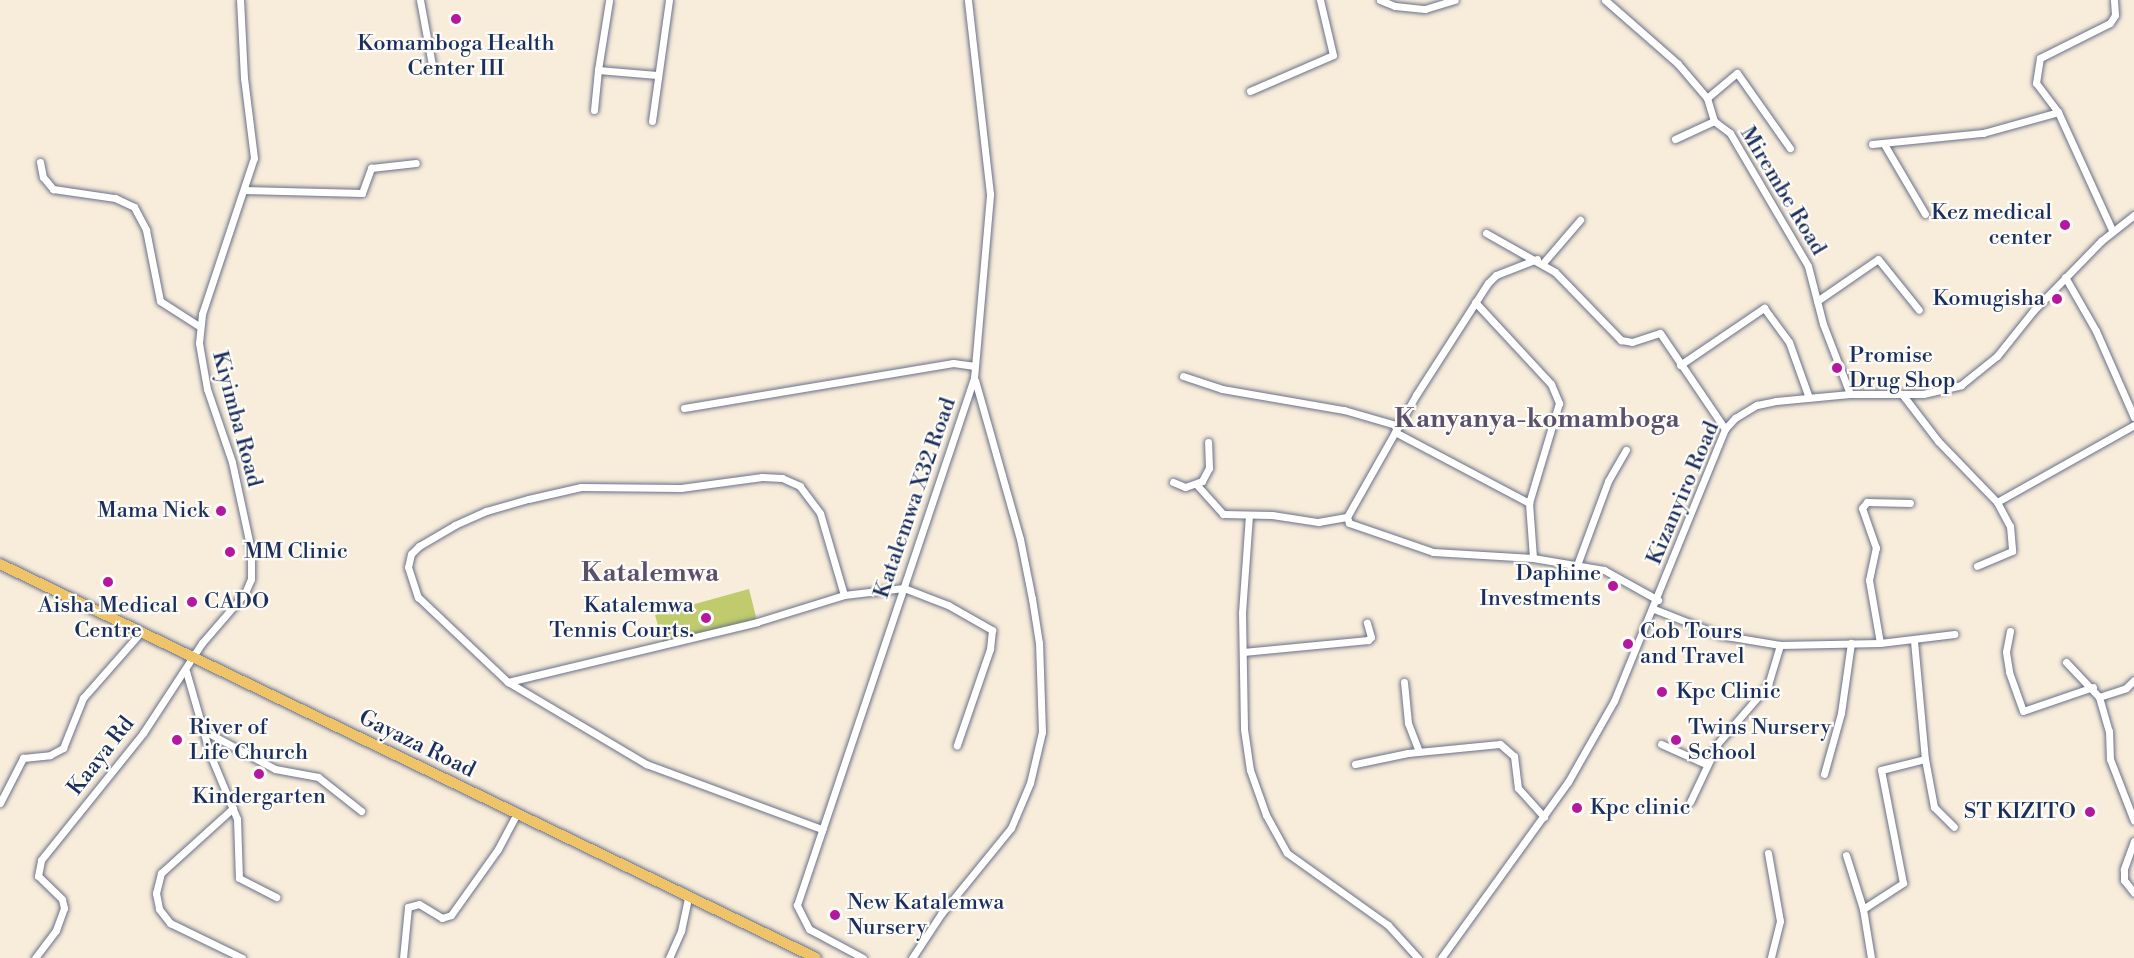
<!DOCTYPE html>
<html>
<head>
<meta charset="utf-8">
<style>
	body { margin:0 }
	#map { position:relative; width:2134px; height:958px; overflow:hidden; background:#f8ecda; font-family:"Libre Bodoni",serif }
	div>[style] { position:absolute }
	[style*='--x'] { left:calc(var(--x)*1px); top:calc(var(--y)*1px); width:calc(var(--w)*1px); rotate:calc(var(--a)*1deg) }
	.green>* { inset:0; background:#bfcb6c }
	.roads { filter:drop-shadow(0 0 2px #687189) drop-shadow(0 0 2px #687189) }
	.minor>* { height:7px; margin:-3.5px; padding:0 3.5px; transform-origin:3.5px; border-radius:3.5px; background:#fff }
	.primary>* { height:10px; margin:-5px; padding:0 5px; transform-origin:5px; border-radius:5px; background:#efc469 }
	.dots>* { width:16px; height:16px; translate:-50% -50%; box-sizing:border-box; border:3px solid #fdfcf7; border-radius:50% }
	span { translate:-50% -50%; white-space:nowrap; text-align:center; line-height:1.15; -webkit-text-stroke:4.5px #fdfcf7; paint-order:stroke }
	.poi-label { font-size:22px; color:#1b2f5e }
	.right { translate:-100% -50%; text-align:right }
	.left { translate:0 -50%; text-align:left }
	.street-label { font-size:22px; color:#1b2f5e }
	.quarter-label { font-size:26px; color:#5c516d; font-weight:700 }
</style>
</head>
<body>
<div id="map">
	<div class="green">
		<i style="clip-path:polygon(749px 589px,757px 621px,663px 643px,655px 615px)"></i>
	</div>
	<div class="roads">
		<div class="minor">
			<i style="--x:420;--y:0;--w:66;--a:79.5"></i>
			<i style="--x:1380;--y:0;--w:16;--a:22"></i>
			<i style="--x:1395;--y:6;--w:30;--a:6"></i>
			<i style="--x:1425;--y:9;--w:31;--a:-17"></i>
			<i style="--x:1605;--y:0;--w:97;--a:41.2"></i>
			<i style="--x:1678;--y:64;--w:45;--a:49.5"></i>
			<i style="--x:609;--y:1;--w:70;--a:99.1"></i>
			<i style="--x:598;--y:70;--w:59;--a:4.8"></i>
			<i style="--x:1250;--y:91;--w:90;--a:-23.4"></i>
			<i style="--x:1333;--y:55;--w:57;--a:-103.3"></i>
			<i style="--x:594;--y:110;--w:40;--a:-84.3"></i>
			<i style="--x:2058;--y:112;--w:36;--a:-127"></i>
			<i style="--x:2036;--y:83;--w:25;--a:-81"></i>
			<i style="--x:2040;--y:58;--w:78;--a:-26.6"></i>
			<i style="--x:2110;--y:23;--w:9;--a:-58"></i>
			<i style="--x:2115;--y:15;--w:15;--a:-94"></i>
			<i style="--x:652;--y:121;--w:122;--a:-82"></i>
			<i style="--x:1714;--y:121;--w:24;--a:-107"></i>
			<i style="--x:1707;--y:98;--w:39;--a:-40"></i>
			<i style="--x:1737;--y:73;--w:92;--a:54.8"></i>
			<i style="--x:1675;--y:139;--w:43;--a:-24.8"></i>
			<i style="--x:1714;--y:121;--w:20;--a:37"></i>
			<i style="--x:1730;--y:133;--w:154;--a:59.6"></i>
			<i style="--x:1808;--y:266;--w:60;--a:75.5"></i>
			<i style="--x:1823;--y:324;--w:75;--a:68.9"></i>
			<i style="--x:1872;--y:144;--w:112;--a:-5.7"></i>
			<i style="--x:1983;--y:133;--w:78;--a:-15.6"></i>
			<i style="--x:2058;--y:112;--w:130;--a:65.4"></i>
			<i style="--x:1884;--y:144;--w:81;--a:59.6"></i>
			<i style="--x:40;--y:162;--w:15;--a:79"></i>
			<i style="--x:43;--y:177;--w:16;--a:50"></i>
			<i style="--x:53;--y:189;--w:63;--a:8.3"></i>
			<i style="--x:115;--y:198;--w:21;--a:25"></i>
			<i style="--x:134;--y:207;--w:26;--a:62"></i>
			<i style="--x:146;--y:230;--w:72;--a:78.8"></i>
			<i style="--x:160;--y:301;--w:46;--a:32.7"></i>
			<i style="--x:244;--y:190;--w:118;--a:1.5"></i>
			<i style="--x:362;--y:193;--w:27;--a:-70"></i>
			<i style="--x:371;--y:168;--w:45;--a:-6.3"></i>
			<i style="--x:1486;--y:233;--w:79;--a:29.5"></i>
			<i style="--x:1555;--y:272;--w:95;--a:45.9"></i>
			<i style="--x:1621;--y:340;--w:11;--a:10"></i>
			<i style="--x:1632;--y:342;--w:29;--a:-18"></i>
			<i style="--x:1660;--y:333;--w:116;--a:55.9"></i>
			<i style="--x:1543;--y:263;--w:57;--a:-49.3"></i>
			<i style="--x:2065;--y:277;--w:62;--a:60.1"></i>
			<i style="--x:2096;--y:331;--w:94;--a:66.2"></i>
			<i style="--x:1817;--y:301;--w:74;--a:-34.5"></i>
			<i style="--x:1878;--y:259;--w:65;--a:51.2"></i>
			<i style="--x:1475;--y:302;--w:112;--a:47.2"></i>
			<i style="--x:1551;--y:384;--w:21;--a:67"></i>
			<i style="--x:1559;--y:403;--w:104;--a:106.7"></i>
			<i style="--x:1529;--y:503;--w:55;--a:85.8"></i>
			<i style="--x:1680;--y:365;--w:102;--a:-34.2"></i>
			<i style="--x:1764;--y:308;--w:42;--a:53.7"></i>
			<i style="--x:1789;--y:342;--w:59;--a:70.3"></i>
			<i style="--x:1183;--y:376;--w:41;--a:18.4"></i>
			<i style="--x:1222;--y:389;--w:124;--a:9.8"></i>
			<i style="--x:1344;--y:410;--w:57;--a:16.2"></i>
			<i style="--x:1902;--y:394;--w:59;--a:52.5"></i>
			<i style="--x:1938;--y:441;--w:85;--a:46"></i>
			<i style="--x:1997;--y:502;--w:27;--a:62"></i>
			<i style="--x:2010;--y:526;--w:25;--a:85"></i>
			<i style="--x:2012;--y:551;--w:38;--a:157"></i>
			<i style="--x:684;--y:408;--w:273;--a:-9.5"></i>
			<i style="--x:953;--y:363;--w:22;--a:8"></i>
			<i style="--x:1395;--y:432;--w:152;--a:27.9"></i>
			<i style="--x:1173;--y:482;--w:13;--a:23"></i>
			<i style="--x:1185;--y:487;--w:18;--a:-19"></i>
			<i style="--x:1202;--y:481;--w:15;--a:-62"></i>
			<i style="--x:1209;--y:468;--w:26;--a:-92"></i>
			<i style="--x:1197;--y:485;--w:39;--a:48"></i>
			<i style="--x:1223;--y:514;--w:49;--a:1.2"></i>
			<i style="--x:1272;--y:515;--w:47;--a:8.7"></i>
			<i style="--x:1318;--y:522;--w:29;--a:-10"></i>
			<i style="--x:1997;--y:502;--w:157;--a:-29.3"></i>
			<i style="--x:1249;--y:515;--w:98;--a:94.1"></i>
			<i style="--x:1242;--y:613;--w:116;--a:89"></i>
			<i style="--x:1244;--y:729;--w:41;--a:81.7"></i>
			<i style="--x:1250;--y:770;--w:48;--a:70.4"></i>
			<i style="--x:1266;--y:815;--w:43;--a:61.1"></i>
			<i style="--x:1287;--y:853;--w:124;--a:35.5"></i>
			<i style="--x:1388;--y:925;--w:45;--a:47.7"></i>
			<i style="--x:1347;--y:517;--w:6;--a:72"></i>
			<i style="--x:1349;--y:523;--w:89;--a:19"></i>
			<i style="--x:1433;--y:552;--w:100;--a:3.4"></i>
			<i style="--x:1533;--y:558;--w:72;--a:9.6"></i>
			<i style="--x:1604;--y:570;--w:62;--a:29.1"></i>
			<i style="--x:1347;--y:517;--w:140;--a:-60.5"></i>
			<i style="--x:1416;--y:395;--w:133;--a:-57.3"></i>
			<i style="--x:1488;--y:283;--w:11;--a:-45"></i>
			<i style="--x:1496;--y:275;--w:44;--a:-21.3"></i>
			<i style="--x:1577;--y:565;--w:90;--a:-69.7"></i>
			<i style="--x:1608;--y:481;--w:36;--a:-60"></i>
			<i style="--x:844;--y:595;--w:85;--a:-106.3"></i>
			<i style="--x:820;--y:513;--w:34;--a:-127"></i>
			<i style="--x:800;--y:486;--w:20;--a:-156"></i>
			<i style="--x:782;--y:478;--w:20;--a:-177"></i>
			<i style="--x:762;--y:477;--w:82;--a:172.3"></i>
			<i style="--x:681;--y:488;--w:100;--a:-179.4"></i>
			<i style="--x:581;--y:487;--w:54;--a:167.2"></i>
			<i style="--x:528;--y:499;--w:44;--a:164.1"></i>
			<i style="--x:486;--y:511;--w:34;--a:156"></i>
			<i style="--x:455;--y:525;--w:42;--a:149.7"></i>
			<i style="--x:419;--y:546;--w:11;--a:135"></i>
			<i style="--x:411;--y:554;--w:13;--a:103"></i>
			<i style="--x:408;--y:567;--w:32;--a:72"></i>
			<i style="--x:418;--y:597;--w:124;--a:43.4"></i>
			<i style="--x:508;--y:682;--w:256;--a:-13.5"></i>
			<i style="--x:757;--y:622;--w:91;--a:-17.2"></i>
			<i style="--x:844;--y:595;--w:60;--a:-6.7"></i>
			<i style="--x:904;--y:588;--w:47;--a:21.1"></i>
			<i style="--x:948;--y:605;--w:51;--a:29.6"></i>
			<i style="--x:992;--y:630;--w:19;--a:96"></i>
			<i style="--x:990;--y:649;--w:102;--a:109"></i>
			<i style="--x:1654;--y:609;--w:71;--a:21.5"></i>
			<i style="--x:1720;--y:635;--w:61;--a:9.5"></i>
			<i style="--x:1780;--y:645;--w:100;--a:-1.1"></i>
			<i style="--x:1880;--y:643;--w:75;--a:-6.9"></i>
			<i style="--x:2010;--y:631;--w:21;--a:101"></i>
			<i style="--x:2006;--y:652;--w:20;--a:81"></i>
			<i style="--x:2009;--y:672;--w:41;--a:70.3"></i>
			<i style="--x:2023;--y:711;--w:74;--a:-18.9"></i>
			<i style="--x:1914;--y:641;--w:119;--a:84.7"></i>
			<i style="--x:1925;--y:759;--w:49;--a:79.4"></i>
			<i style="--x:1934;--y:807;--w:28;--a:45"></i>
			<i style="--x:1880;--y:643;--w:64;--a:-99.9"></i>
			<i style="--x:1869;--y:580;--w:33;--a:-78"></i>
			<i style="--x:1876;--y:548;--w:42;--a:-109.3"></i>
			<i style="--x:1862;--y:508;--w:8;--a:-50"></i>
			<i style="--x:1867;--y:502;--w:43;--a:1.3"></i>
			<i style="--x:1243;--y:652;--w:126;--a:-5.5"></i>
			<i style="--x:1368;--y:640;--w:4;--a:-45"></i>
			<i style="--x:1371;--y:637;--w:15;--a:-106"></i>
			<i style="--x:2066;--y:662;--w:48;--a:46.7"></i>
			<i style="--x:2099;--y:697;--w:35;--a:74"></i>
			<i style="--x:2109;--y:731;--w:28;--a:88"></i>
			<i style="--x:2110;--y:759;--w:66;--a:68.8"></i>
			<i style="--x:186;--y:671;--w:86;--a:73.9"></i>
			<i style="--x:210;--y:754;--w:70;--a:67.4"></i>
			<i style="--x:237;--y:819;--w:59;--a:88.1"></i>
			<i style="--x:239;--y:878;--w:42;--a:27.2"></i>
			<i style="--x:508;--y:682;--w:161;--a:30.7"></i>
			<i style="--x:646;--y:764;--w:188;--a:20.3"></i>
			<i style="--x:1404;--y:682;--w:41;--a:84.4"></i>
			<i style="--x:1408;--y:723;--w:30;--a:69"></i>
			<i style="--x:2099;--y:697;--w:28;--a:-18"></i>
			<i style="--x:2126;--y:688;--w:11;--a:-45"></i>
			<i style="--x:201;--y:729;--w:84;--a:28.4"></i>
			<i style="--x:275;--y:769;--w:44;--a:10.5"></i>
			<i style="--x:318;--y:777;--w:55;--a:38.3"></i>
			<i style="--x:1661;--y:744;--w:49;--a:24"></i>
			<i style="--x:1355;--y:764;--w:54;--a:-11.7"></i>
			<i style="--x:1408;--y:753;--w:92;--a:-5.6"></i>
			<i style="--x:1500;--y:744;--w:18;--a:41"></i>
			<i style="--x:1514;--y:756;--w:32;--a:83"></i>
			<i style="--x:1518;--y:788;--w:39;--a:48"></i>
			<i style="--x:1824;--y:774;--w:63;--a:-74.4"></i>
			<i style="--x:1841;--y:713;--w:71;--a:-81.9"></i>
			<i style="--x:1690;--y:802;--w:65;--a:-64.6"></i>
			<i style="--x:1718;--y:743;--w:77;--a:-49.2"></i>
			<i style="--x:1768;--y:685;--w:42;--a:-73.3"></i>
			<i style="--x:0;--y:803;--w:51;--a:-62.9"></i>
			<i style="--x:23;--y:758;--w:27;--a:-6"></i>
			<i style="--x:50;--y:755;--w:15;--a:-28"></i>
			<i style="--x:63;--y:748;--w:54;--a:-68.2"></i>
			<i style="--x:83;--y:698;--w:88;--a:-48.7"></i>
			<i style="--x:233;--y:808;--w:97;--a:137.9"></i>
			<i style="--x:161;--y:873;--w:21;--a:104"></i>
			<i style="--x:156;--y:893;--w:16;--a:79"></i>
			<i style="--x:159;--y:909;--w:18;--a:52"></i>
			<i style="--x:170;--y:923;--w:80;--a:25.9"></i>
			<i style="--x:2134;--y:841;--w:30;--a:110"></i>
			<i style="--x:2124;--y:869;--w:11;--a:90"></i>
			<i style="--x:2124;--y:880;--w:16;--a:52"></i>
			<i style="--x:1768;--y:853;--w:69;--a:80"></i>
			<i style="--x:1780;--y:921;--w:38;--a:104"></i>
			<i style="--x:1846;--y:855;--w:57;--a:72.5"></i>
			<i style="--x:1863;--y:909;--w:50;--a:80.7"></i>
			<i style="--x:1863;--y:909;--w:48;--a:-33"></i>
			<i style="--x:1903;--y:883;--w:115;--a:-101"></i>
			<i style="--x:1881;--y:770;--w:45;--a:-14"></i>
			<i style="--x:35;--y:958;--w:35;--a:-53"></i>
			<i style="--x:56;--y:930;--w:23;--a:-70"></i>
			<i style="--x:64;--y:908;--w:9;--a:-103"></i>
			<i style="--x:62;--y:899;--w:33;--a:-136"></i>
			<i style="--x:38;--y:876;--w:16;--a:-79"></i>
			<i style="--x:41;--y:860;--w:163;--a:-51.2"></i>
			<i style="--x:143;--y:733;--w:108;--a:-56.8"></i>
			<i style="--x:202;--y:643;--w:66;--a:-49.3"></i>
			<i style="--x:245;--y:593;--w:15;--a:-67"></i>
			<i style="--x:251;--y:579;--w:29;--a:-90"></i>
			<i style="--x:251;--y:550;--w:90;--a:-102.2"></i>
			<i style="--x:232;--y:462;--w:77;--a:-108.9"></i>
			<i style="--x:207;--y:389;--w:47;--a:-99.9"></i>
			<i style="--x:199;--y:343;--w:29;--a:-84"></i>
			<i style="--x:202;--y:314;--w:164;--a:-71.6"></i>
			<i style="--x:254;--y:158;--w:81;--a:-97.1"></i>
			<i style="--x:244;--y:78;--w:78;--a:-92.9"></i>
			<i style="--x:403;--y:958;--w:51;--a:-84.4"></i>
			<i style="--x:408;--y:907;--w:11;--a:-15"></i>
			<i style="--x:419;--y:904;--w:27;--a:31"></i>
			<i style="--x:442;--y:918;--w:9;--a:-18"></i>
			<i style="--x:451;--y:915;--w:81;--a:-54.5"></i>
			<i style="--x:498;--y:849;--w:40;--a:-62"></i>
			<i style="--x:669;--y:958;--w:30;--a:-66"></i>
			<i style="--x:681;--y:931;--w:35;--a:-78"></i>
			<i style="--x:863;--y:958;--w:61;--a:-151.8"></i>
			<i style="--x:809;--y:929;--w:27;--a:-117"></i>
			<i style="--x:797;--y:905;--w:556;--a:-71.43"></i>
			<i style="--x:974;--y:378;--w:185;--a:-85"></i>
			<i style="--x:990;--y:194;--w:195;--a:-96.5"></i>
			<i style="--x:912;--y:958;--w:53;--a:-56.6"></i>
			<i style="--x:941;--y:914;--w:111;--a:-50.9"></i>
			<i style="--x:1011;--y:828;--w:49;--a:-67.1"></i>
			<i style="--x:1030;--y:783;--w:52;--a:-76.8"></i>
			<i style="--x:1042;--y:732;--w:89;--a:-91.9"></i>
			<i style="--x:1039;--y:643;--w:45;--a:-99"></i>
			<i style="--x:1032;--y:599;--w:61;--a:-101.3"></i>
			<i style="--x:1020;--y:539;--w:165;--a:-105.8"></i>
			<i style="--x:1441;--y:958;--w:217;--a:-54.2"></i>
			<i style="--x:1568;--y:782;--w:93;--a:-60.4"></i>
			<i style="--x:1614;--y:701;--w:294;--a:-67.8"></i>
			<i style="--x:1725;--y:429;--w:15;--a:-48"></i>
			<i style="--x:1735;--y:418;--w:26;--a:-31"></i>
			<i style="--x:1757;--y:405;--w:19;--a:-12"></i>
			<i style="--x:1776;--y:401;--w:74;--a:-5.4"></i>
			<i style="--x:1850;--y:394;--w:73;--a:0"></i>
			<i style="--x:1923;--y:394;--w:39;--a:-13"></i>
			<i style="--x:1961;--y:385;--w:46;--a:-38.9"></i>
			<i style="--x:1997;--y:356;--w:58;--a:-51.3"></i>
			<i style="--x:2033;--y:311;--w:98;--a:-45.8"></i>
			<i style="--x:2101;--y:241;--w:42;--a:-38.2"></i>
		</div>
		<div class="primary">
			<i style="--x:0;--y:564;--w:906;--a:25.77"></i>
		</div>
	</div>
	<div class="dots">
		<i style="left:456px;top:19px;background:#b5179e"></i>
		<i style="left:2065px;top:225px;background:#b5179e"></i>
		<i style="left:2057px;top:299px;background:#b5179e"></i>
		<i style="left:1837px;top:368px;background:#b5179e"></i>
		<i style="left:221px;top:511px;background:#b5179e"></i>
		<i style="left:230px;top:552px;background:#b5179e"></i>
		<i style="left:108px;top:582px;background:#b5179e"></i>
		<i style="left:1613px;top:586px;background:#b5179e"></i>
		<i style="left:192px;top:602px;background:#b5179e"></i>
		<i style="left:706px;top:618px;background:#b5179e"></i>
		<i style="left:1628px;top:644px;background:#b5179e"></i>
		<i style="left:1662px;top:692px;background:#b5179e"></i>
		<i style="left:177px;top:740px;background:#b5179e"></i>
		<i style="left:1676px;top:740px;background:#b5179e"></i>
		<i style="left:259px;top:774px;background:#b5179e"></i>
		<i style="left:1577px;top:808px;background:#b5179e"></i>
		<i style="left:2090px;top:812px;background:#b5179e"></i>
		<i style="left:835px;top:915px;background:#b5179e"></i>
	</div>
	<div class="poi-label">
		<span style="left:456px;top:56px">Komamboga Health<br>Center III</span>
		<span class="right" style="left:2052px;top:225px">Kez medical<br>center</span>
		<span class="right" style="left:2045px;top:299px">Komugisha</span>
		<span class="left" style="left:1849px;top:368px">Promise<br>Drug Shop</span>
		<span class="right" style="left:209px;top:511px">Mama Nick</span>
		<span class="left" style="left:244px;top:552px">MM Clinic</span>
		<span class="right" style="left:1601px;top:586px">Daphine<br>Investments</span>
		<span class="left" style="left:204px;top:602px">CADO</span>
		<span style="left:108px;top:618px">Aisha Medical<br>Centre</span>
		<span class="right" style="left:694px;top:618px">Katalemwa<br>Tennis Courts.</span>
		<span class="left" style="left:1640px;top:644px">Cob Tours<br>and Travel</span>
		<span class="left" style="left:1676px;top:692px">Kpc Clinic</span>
		<span class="left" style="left:189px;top:740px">River of<br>Life Church</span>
		<span class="left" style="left:1688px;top:740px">Twins Nursery<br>School</span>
		<span style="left:259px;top:797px">Kindergarten</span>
		<span class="left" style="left:1590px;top:808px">Kpc clinic</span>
		<span class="right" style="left:2076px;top:812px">ST KIZITO</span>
		<span class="left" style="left:847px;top:915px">New Katalemwa<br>Nursery</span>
	</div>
	<div class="street-label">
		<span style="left:1783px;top:191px;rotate:59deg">Mirembe Road</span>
		<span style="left:237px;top:419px;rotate:75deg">Kiyimba Road</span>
		<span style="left:1683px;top:493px;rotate:-67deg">Kizanyiro Road</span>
		<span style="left:915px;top:498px;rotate:-71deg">Katalemwa X32 Road</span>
		<span style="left:417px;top:744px;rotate:26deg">Gayaza Road</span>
		<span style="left:101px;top:756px;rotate:-52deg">Kaaya Rd</span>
	</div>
	<div class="quarter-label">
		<span style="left:1537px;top:420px">Kanyanya-komamboga</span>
		<span style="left:650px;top:574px">Katalemwa</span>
	</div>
</div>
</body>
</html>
